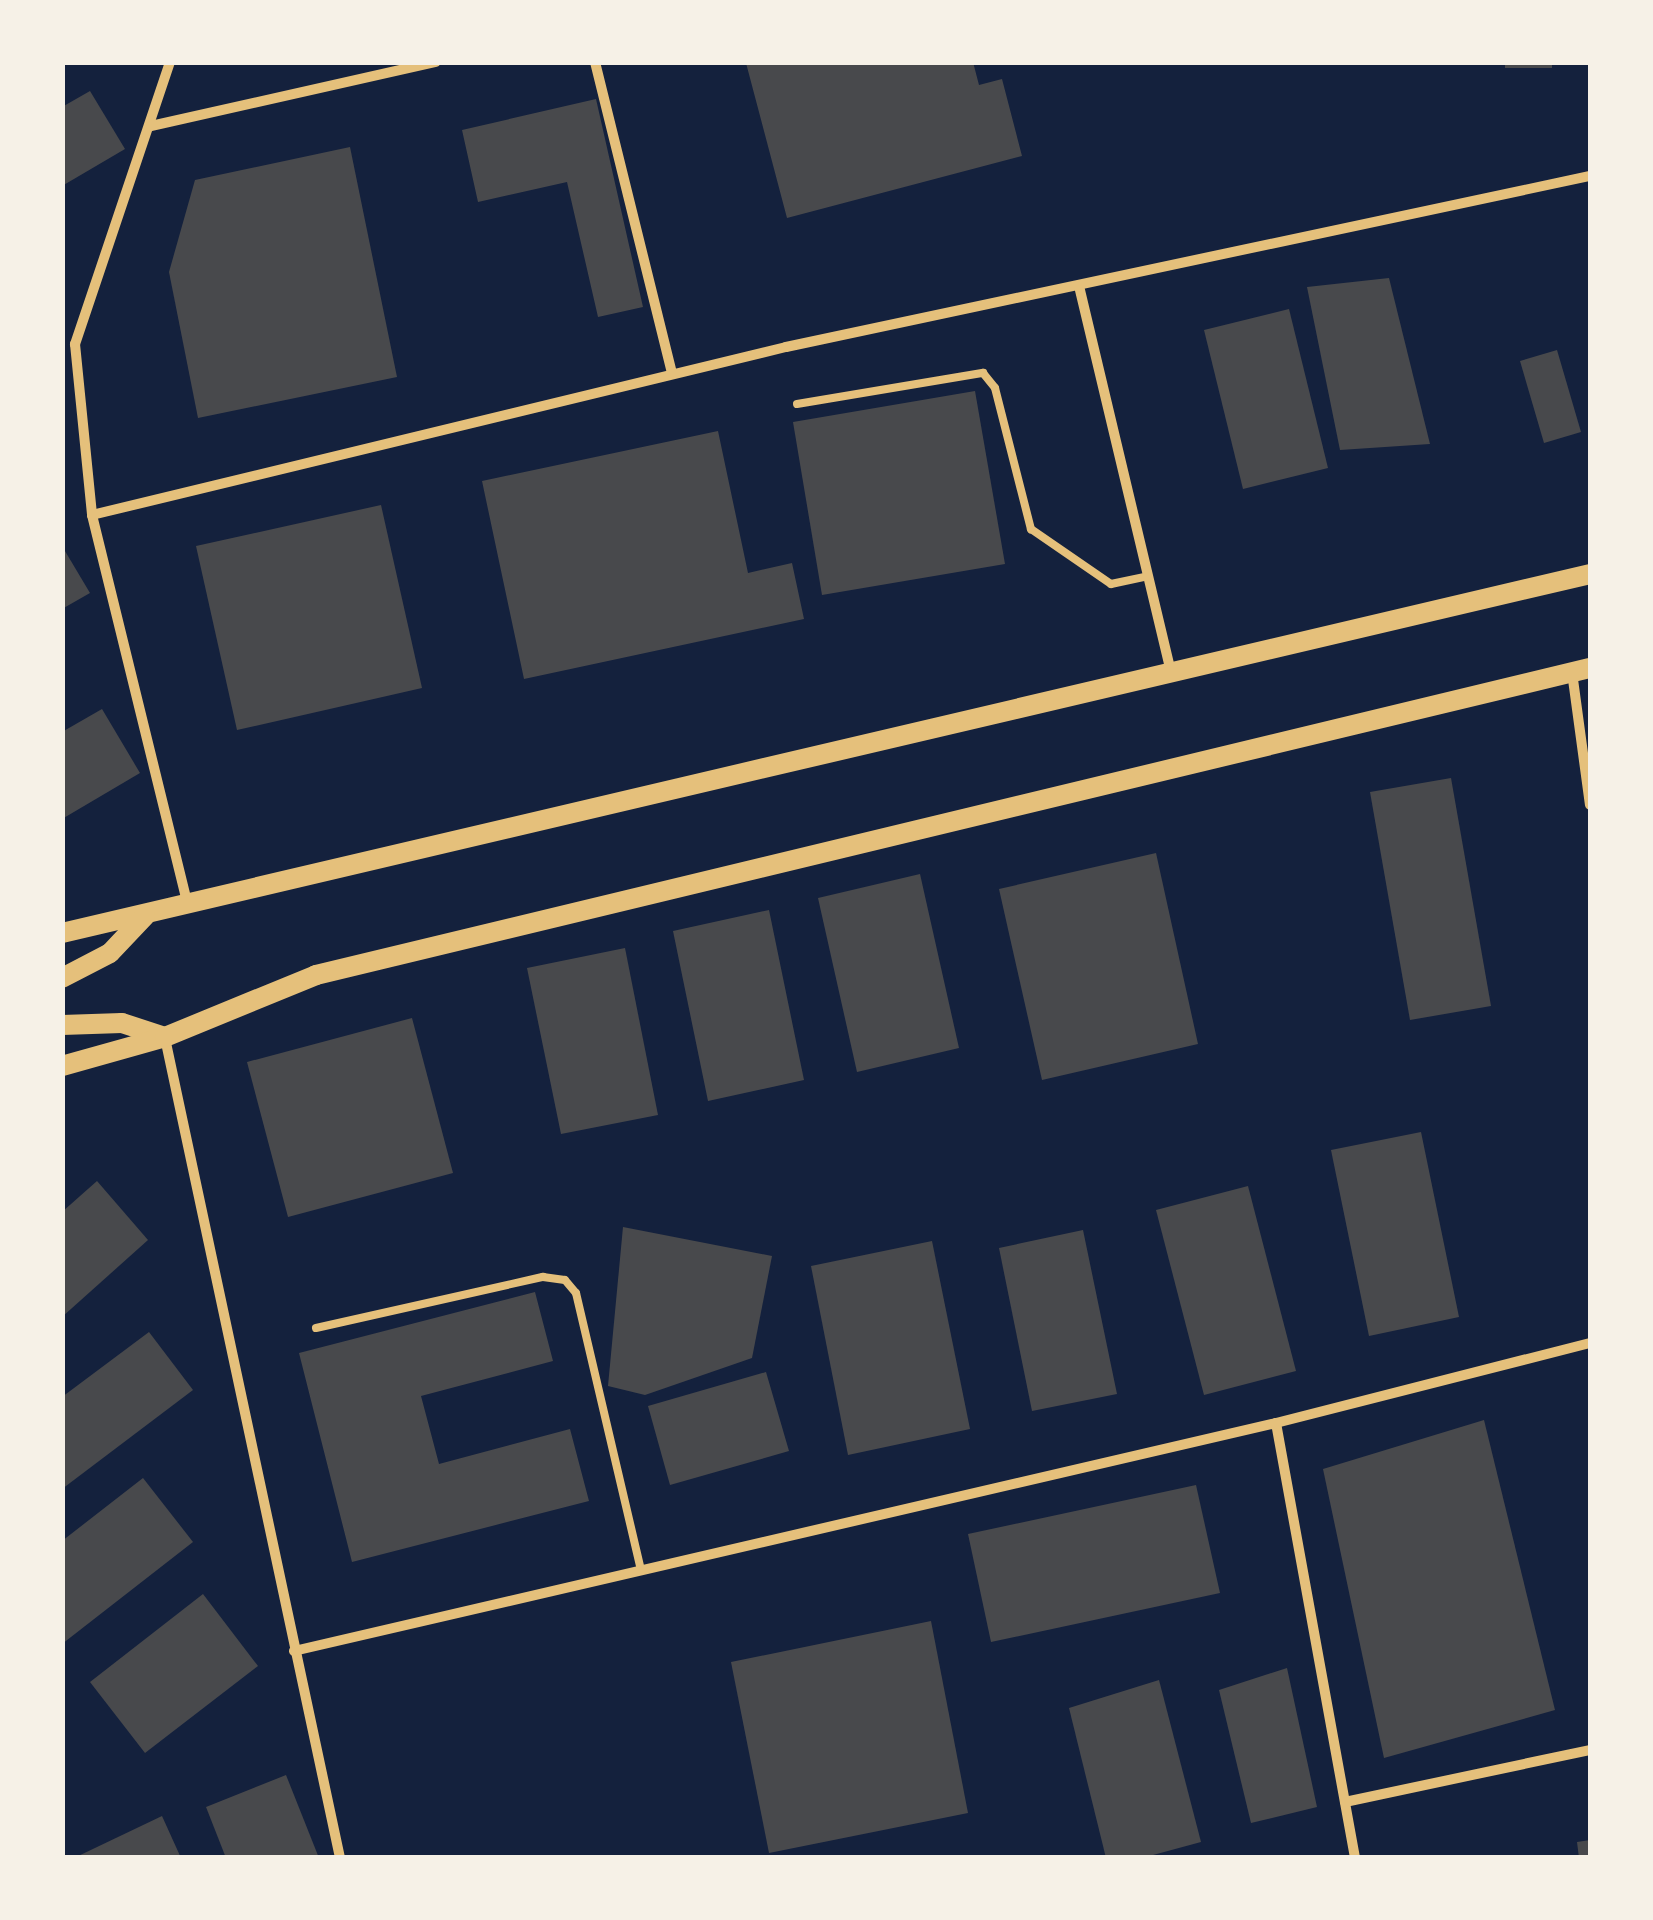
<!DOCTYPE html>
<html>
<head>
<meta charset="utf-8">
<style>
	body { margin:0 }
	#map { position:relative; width:1653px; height:1920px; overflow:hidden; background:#14213d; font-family:Cabin,sans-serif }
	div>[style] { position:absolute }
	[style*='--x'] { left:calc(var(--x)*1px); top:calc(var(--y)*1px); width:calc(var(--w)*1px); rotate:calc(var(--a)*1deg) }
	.building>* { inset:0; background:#48494c }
	.service>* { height:8px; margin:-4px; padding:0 4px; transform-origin:4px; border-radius:4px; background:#e5c07b }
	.minor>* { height:10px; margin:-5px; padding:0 5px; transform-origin:5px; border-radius:5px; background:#e5c07b }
	.secondary>* { height:20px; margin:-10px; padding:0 10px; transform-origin:10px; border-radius:10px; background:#e5c07b }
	span { translate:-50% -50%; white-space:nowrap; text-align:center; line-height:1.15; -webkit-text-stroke:10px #f6f1e7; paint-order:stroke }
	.frame { position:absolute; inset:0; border:65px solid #f6f1e7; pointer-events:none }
</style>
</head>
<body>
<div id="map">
	<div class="building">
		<i style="clip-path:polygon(973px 62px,979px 85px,1002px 79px,1022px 156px,787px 218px,746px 63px)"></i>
		<i style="clip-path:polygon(1505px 62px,1552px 62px,1552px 68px,1505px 68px)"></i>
		<i style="clip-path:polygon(90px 91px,125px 149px,62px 186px,62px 107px)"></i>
		<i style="clip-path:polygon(596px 99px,643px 307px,598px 317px,567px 182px,478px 202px,462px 130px)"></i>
		<i style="clip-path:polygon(350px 147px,397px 377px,198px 418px,169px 272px,195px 180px)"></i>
		<i style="clip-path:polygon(1389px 278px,1430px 444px,1340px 450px,1307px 287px)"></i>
		<i style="clip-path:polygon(1289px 309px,1328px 468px,1243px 489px,1204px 330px)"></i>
		<i style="clip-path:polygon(1557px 350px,1581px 432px,1544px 443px,1520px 361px)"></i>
		<i style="clip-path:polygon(975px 391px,1005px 564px,822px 595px,793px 422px)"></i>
		<i style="clip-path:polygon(718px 431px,748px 573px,792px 563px,804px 619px,524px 679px,482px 481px)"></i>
		<i style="clip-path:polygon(381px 505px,422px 688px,237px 730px,196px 546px)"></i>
		<i style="clip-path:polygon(62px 546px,90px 593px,62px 609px)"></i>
		<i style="clip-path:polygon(102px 709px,140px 773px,62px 819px,62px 732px)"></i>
		<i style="clip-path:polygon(1451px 778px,1491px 1006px,1410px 1020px,1370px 792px)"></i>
		<i style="clip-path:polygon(1156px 853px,1198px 1044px,1042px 1080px,999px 889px)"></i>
		<i style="clip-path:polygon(920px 874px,959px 1048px,857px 1072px,818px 898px)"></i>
		<i style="clip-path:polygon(769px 910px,804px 1080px,708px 1101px,673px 931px)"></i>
		<i style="clip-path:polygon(625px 948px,658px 1115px,561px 1134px,527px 968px)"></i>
		<i style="clip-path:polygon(412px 1018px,453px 1173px,288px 1217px,247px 1062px)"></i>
		<i style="clip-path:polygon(1421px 1132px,1459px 1317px,1369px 1336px,1331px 1150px)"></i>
		<i style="clip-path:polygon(97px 1181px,148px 1240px,62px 1317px,62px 1212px)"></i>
		<i style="clip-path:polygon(1248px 1186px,1296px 1371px,1204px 1395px,1156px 1210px)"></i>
		<i style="clip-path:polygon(623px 1227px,772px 1256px,752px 1358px,645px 1395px,608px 1386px)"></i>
		<i style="clip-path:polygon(1083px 1230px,1117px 1394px,1032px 1411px,999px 1248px)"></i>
		<i style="clip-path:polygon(932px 1241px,970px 1429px,848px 1455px,811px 1266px)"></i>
		<i style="clip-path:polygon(535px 1292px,553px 1361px,421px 1396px,439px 1464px,570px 1429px,589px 1501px,352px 1562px,299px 1353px)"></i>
		<i style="clip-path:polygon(149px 1332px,193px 1390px,62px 1489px,62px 1397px)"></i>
		<i style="clip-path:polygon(766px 1372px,789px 1451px,670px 1485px,648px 1406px)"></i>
		<i style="clip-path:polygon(1484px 1420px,1555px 1710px,1384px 1758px,1323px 1469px)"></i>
		<i style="clip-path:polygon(143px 1478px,193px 1542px,62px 1644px,62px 1541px)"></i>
		<i style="clip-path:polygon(1196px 1485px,1220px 1593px,991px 1642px,968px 1534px)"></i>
		<i style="clip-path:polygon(203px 1594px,258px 1666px,145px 1753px,90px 1682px)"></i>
		<i style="clip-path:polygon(931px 1621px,968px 1813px,769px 1853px,731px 1662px)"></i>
		<i style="clip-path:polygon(1287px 1668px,1317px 1807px,1251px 1823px,1219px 1690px)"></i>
		<i style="clip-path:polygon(1159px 1680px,1201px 1842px,1142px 1858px,1106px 1858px,1069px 1708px)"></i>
		<i style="clip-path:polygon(286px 1775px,319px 1858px,226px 1858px,206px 1807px)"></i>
		<i style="clip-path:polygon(162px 1816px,181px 1858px,74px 1858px)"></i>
		<i style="clip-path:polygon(1590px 1840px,1590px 1858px,1579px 1858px,1577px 1842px)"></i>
	</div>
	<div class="service">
		<i style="--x:797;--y:404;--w:189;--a:-9.5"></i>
		<i style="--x:983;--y:373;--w:19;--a:51"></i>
		<i style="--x:995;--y:388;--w:146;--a:75.7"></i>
		<i style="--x:1031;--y:529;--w:97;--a:34.5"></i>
		<i style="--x:1111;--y:584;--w:38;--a:-12"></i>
		<i style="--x:316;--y:1328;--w:233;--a:-12.7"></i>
		<i style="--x:543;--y:1277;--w:22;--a:8"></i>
		<i style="--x:565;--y:1280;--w:17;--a:50"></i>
		<i style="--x:576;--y:1293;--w:285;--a:76.8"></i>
	</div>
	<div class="minor">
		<i style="--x:170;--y:62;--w:298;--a:108.6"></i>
		<i style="--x:75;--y:344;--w:172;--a:84.3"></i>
		<i style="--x:92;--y:515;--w:404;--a:76.2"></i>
		<i style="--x:595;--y:62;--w:321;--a:76.1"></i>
		<i style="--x:151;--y:126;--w:292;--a:-12.7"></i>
		<i style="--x:1079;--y:286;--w:397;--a:76.6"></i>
		<i style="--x:92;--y:515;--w:714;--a:-13.61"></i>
		<i style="--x:786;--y:347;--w:822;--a:-12.01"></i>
		<i style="--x:1572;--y:672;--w:134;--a:82.3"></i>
		<i style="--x:165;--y:1038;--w:838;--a:77.95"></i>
		<i style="--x:1276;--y:1423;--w:442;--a:79.7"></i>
		<i style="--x:294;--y:1651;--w:1008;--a:-13.07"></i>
		<i style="--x:1276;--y:1423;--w:324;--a:-14.3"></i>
		<i style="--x:1345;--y:1802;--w:250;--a:-12"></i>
	</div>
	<div class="secondary">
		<i style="--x:62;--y:933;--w:1570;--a:-13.22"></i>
		<i style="--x:62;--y:978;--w:54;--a:-27.5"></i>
		<i style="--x:110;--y:953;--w:51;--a:-46.6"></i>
		<i style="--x:62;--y:1025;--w:60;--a:-1.9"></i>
		<i style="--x:122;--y:1023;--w:45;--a:18"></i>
		<i style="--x:62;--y:1066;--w:107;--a:-15.7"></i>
		<i style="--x:165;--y:1037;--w:163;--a:-22.3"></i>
		<i style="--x:316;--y:975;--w:1310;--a:-13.55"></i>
	</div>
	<div class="frame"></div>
</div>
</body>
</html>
